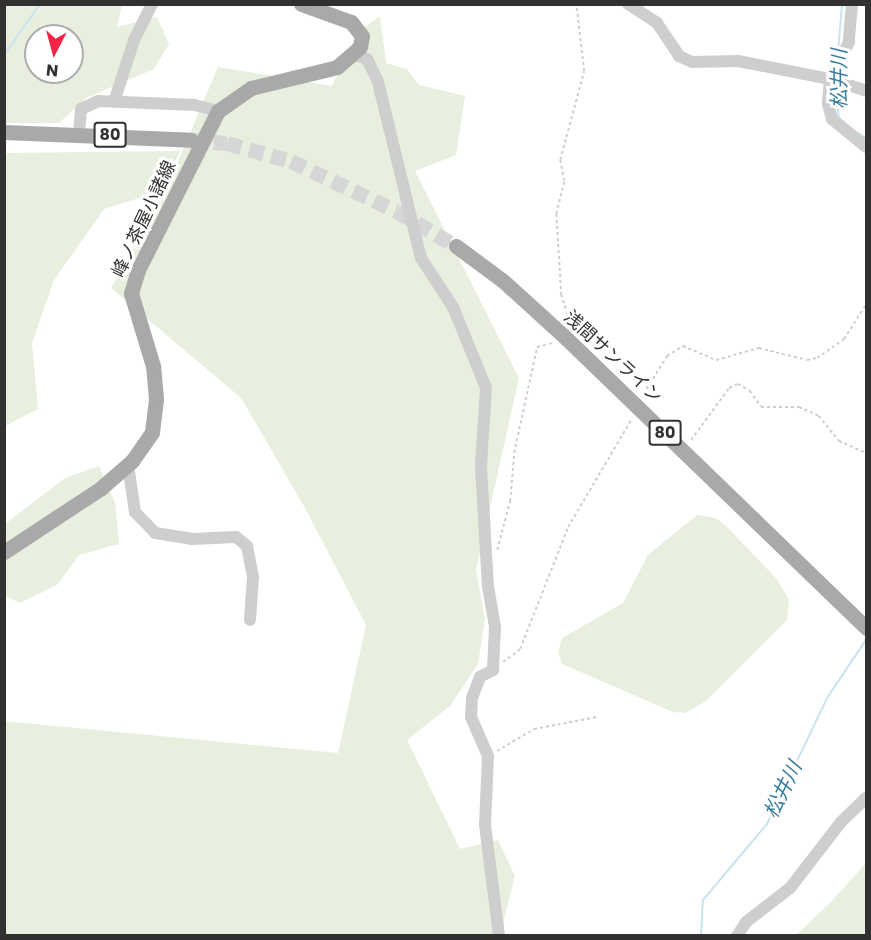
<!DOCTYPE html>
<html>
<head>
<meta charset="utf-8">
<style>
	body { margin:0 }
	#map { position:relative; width:871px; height:940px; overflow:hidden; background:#fff; font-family:Poppins,"Noto Sans JP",sans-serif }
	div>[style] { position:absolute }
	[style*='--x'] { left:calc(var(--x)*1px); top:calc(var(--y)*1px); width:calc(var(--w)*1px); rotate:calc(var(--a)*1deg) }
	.green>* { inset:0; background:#e9efde }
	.stream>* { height:2px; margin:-1px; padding:0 1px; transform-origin:1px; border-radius:1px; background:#c9e4f0 }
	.major-tunnel>* { height:15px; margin-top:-7.5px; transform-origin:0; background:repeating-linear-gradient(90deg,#d6d6d6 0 15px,transparent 0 23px) }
	.path>* { height:1.5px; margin-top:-0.75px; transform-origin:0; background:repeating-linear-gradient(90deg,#cecece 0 3px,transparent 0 6px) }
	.minor>* { height:12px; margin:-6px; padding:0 6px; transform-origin:6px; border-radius:6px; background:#cecece }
	.major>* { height:15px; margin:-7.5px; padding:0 7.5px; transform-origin:7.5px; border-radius:7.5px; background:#a9a9a9 }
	span { translate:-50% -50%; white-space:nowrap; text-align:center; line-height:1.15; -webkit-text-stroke:6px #fff; paint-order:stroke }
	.shield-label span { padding:2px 4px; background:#fff; border:2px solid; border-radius:4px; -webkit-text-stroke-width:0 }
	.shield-label { font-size:16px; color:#313131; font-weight:700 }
	.street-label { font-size:18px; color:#313131 }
	.water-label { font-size:20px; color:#367d9d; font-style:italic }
	.frame { position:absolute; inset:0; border:6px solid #313131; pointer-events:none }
	.north { position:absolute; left:24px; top:24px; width:60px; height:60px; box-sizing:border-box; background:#fff; border:2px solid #adadad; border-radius:50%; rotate:186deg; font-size:16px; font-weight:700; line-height:24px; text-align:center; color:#313131 }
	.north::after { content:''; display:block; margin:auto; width:21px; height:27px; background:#f62545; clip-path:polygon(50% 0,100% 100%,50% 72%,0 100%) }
</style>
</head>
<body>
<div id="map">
	<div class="green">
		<i style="clip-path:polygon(evenodd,4px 5px,122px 5px,117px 27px,157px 17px,169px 44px,154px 69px,86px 98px,59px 123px,5px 123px,4px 5px,36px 36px,72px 36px,72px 72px,36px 72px,36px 36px)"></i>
		<i style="clip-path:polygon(380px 16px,386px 63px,407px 69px,419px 85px,465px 96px,456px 155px,415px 171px,519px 378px,476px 570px,485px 619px,478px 664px,450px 706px,407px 740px,460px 849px,498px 840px,515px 876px,500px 935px,5px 935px,4px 721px,338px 753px,366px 625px,305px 508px,241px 398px,111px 288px,160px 204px,218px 67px,332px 86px,358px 32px)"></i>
		<i style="clip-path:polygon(180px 151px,165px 190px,104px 209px,54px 280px,32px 343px,38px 409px,5px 426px,5px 153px)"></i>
		<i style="clip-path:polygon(99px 466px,115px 503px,119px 544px,79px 555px,57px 585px,20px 603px,5px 596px,5px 524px,65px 478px)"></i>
		<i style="clip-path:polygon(697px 515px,716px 518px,727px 527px,777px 579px,789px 600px,787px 620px,706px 701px,685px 713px,673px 712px,562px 664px,558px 652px,562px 638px,623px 603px,648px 555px)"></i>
		<i style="clip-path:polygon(866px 863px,866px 935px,796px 935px,832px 901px)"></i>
	</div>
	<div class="stream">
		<i style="--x:838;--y:52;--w:48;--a:-85.2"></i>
		<i style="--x:4;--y:55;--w:62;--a:-54.8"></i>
		<i style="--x:835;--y:90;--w:27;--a:82"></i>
		<i style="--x:856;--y:132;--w:12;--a:31"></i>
		<i style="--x:701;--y:936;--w:36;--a:-87"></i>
		<i style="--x:703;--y:900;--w:99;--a:-49.9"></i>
		<i style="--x:767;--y:824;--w:140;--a:-64.5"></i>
		<i style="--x:827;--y:698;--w:70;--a:-56.1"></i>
	</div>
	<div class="major-tunnel">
		<i style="--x:191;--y:140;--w:36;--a:5"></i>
		<i style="--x:227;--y:143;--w:66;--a:15.7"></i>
		<i style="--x:291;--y:161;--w:117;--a:25.3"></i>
		<i style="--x:397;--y:211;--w:69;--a:30.7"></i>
	</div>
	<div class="path">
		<i style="--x:571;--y:326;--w:33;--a:-108"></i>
		<i style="--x:561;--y:295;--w:81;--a:-93.5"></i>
		<i style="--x:556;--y:214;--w:34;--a:-76"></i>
		<i style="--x:564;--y:181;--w:21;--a:-101"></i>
		<i style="--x:560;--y:160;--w:92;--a:-74.9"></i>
		<i style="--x:584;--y:71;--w:67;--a:-96.8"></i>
		<i style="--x:643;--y:394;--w:45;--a:-57.7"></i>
		<i style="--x:667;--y:356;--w:19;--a:-32"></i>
		<i style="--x:683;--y:346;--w:36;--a:23"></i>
		<i style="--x:716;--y:360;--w:45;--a:-15.6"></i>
		<i style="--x:759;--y:348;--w:49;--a:14"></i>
		<i style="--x:807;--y:360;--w:10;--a:-11"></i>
		<i style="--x:817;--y:358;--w:33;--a:-35"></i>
		<i style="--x:844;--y:339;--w:41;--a:-57.8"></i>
		<i style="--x:691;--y:440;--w:64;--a:-53.8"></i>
		<i style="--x:729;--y:388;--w:10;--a:-24"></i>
		<i style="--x:738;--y:384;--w:14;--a:30"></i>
		<i style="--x:750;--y:391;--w:19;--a:55"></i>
		<i style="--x:761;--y:407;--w:38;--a:0"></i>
		<i style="--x:799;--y:407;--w:22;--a:24"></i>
		<i style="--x:819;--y:416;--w:32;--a:51"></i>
		<i style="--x:839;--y:441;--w:30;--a:24"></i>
		<i style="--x:497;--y:550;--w:51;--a:-75.1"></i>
		<i style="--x:510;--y:501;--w:48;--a:-85.2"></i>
		<i style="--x:514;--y:453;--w:108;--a:-77.8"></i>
		<i style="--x:537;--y:347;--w:16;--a:-15"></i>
		<i style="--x:503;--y:662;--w:21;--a:-37"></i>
		<i style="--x:520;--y:649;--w:131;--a:-68.5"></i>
		<i style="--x:568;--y:527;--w:124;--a:-59.5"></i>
		<i style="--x:497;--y:751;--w:43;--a:-30.7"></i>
		<i style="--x:534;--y:729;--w:64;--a:-10.8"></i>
	</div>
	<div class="minor">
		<i style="--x:628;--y:4;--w:35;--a:33"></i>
		<i style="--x:657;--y:23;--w:40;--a:56"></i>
		<i style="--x:679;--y:56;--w:14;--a:25"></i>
		<i style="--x:692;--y:62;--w:46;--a:-1.2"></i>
		<i style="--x:738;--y:61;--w:94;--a:11.1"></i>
		<i style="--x:830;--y:79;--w:38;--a:18"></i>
		<i style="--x:852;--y:4;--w:38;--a:95"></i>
		<i style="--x:849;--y:42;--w:42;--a:117.2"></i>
		<i style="--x:830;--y:79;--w:25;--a:95"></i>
		<i style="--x:828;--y:104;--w:16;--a:75"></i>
		<i style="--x:832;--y:119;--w:44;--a:39.5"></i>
		<i style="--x:356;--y:55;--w:12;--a:20"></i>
		<i style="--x:367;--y:59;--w:25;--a:64"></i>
		<i style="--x:378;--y:82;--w:181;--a:76.3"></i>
		<i style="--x:421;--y:258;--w:59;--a:56.9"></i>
		<i style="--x:453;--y:307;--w:87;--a:67.8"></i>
		<i style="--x:486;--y:388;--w:78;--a:93.7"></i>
		<i style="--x:481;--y:466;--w:120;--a:86.7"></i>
		<i style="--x:488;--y:586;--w:42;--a:80.3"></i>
		<i style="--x:495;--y:627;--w:43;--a:92.7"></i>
		<i style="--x:493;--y:670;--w:15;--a:152"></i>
		<i style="--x:480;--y:677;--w:22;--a:111"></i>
		<i style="--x:472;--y:698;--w:19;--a:93"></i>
		<i style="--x:471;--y:717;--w:43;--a:66.4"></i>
		<i style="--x:488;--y:756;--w:69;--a:92.5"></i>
		<i style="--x:485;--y:825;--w:112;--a:82.8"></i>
		<i style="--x:115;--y:99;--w:62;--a:-72.1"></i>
		<i style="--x:134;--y:40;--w:40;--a:-63.4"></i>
		<i style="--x:79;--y:133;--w:24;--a:-85"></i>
		<i style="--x:81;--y:109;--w:19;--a:-25"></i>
		<i style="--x:98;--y:101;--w:97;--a:2.4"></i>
		<i style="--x:195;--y:105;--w:24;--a:15"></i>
		<i style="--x:128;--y:465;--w:48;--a:81.5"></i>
		<i style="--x:135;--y:512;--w:29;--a:46"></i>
		<i style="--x:155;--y:533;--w:37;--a:9"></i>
		<i style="--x:192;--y:539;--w:44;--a:-2.6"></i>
		<i style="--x:236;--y:537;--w:14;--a:39"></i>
		<i style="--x:247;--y:546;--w:32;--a:79"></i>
		<i style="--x:253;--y:577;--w:43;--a:94"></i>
		<i style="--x:737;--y:936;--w:17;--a:-57"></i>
		<i style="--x:746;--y:922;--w:56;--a:-37.7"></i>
		<i style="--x:790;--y:888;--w:83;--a:-52.3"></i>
		<i style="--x:841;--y:822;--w:35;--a:-44"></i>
	</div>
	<div class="major">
		<i style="--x:4;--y:132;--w:187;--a:2.4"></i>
		<i style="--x:456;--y:246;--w:57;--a:36.5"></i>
		<i style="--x:502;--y:280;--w:88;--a:42.2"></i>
		<i style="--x:567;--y:339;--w:416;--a:44"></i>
		<i style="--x:4;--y:552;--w:116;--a:-33.4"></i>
		<i style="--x:101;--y:488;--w:41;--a:-41.1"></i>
		<i style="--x:132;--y:461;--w:35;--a:-55"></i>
		<i style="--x:152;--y:432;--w:33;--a:-83"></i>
		<i style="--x:156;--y:399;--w:33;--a:-95"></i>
		<i style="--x:153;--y:366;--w:76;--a:-106.8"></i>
		<i style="--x:131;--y:293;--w:24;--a:-73"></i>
		<i style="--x:138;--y:270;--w:178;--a:-63.3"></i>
		<i style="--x:218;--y:111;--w:40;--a:-34.9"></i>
		<i style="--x:251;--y:88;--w:89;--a:-13.7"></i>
		<i style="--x:337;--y:67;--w:30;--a:-41"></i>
		<i style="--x:360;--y:47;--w:11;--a:-80"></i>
		<i style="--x:362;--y:36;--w:18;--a:-128"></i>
		<i style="--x:351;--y:22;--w:53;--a:-160.2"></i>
	</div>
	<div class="shield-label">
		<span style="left:110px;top:135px">80</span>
		<span style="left:665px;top:433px">80</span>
	</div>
	<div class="street-label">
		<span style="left:144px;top:219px;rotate:-65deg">峰ノ茶屋小諸線</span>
		<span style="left:613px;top:357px;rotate:43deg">浅間サンライン</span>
	</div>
	<div class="water-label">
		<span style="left:839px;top:79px;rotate:-90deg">松井川</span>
		<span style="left:783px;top:790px;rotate:-64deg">松井川</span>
	</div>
	<div class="frame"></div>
	<div class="north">N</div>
</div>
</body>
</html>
